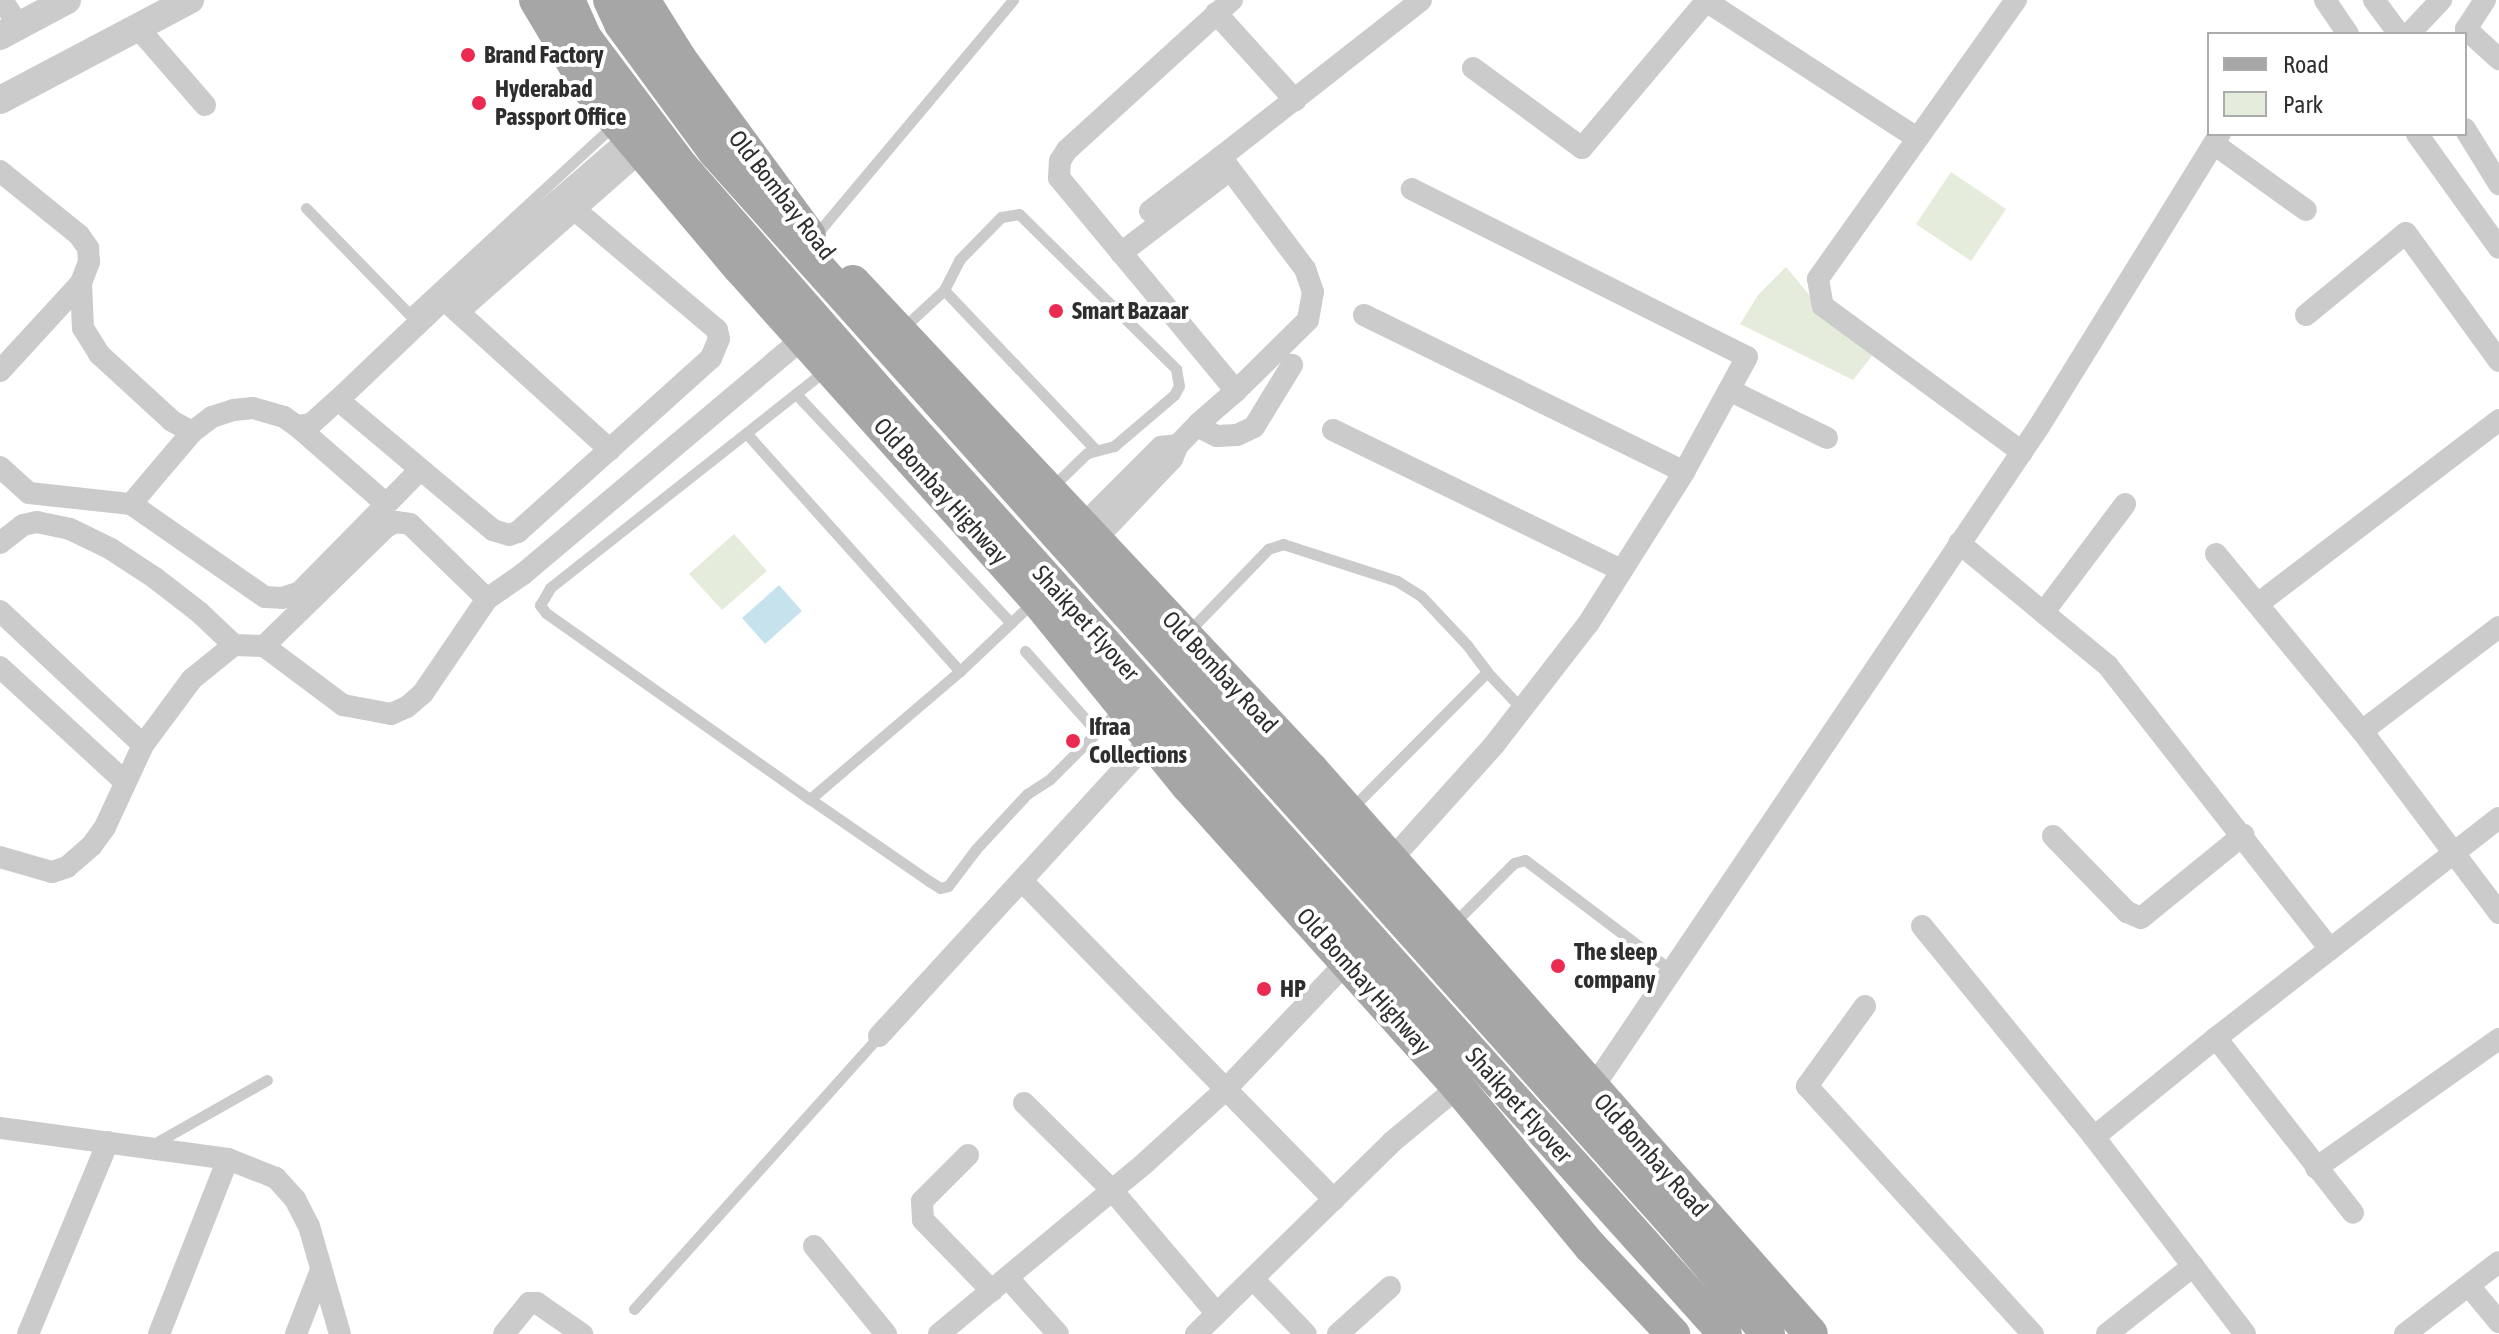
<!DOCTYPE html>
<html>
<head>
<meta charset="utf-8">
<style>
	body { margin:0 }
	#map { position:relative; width:2499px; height:1334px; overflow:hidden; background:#fff; font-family:"Asap Condensed",sans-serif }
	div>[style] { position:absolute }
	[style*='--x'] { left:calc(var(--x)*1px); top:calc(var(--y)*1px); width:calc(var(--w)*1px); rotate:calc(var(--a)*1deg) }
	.green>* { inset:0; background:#e6ecdb }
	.water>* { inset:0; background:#c6e3ed }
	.service>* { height:11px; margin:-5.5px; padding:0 5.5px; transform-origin:5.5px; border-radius:5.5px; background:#cbcbcb }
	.minor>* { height:22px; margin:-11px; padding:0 11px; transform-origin:11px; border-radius:11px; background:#cbcbcb }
	.tertiary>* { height:28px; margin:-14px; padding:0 14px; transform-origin:14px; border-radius:14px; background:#cbcbcb }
	.primary>* { height:34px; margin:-17px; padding:0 17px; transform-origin:17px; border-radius:17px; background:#a6a6a6 }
	.primary-bridge>* { height:34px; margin:-17px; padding:0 17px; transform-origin:17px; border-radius:17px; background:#a6a6a6 }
	.dots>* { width:22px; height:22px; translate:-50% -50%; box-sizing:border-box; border:4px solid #fff; border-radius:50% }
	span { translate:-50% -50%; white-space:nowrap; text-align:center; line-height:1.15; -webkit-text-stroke:8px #fff; paint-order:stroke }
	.poi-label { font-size:24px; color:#2e2e2e; font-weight:700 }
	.left { translate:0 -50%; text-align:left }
	.street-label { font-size:24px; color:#2e2e2e }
	.legend { position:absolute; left:2207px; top:32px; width:260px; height:104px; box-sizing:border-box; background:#fff; border:2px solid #ababab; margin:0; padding:10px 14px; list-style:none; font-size:24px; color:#2e2e2e }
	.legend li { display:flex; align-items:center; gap:16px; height:40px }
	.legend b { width:40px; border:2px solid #ababab }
</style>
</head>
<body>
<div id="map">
	<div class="green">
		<i style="clip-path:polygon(1951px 172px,2006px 209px,1971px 261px,1916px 224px)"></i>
		<i style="clip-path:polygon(1786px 267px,1827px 316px,1872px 356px,1853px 380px,1740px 324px,1758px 295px)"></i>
		<i style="clip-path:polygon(734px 534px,767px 571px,722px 610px,689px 574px)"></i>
	</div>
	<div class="water">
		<i style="clip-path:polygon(779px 585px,802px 611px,765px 644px,742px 618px)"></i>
	</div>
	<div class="service">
		<i style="--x:306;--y:208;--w:148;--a:45.8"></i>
		<i style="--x:409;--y:314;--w:279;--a:-42.7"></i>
		<i style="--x:815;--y:236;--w:308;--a:-50"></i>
		<i style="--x:944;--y:290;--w:219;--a:46.5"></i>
		<i style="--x:903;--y:328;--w:56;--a:-42.8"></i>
		<i style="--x:944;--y:290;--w:34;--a:-63"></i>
		<i style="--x:959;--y:260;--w:60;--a:-45.7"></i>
		<i style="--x:1001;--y:217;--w:18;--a:-9"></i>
		<i style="--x:1019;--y:214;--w:221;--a:44.6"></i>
		<i style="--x:1176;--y:369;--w:17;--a:80"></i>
		<i style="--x:1179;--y:386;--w:10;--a:119"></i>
		<i style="--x:1174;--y:395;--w:79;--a:139.6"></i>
		<i style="--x:1114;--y:446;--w:28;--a:165"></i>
		<i style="--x:1087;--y:453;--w:50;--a:135.8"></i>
		<i style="--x:827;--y:369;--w:353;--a:141.7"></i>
		<i style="--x:550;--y:588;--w:20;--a:120"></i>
		<i style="--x:540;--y:605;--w:10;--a:53"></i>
		<i style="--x:546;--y:613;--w:323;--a:35.2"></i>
		<i style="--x:810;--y:799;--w:197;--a:-40.5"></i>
		<i style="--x:960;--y:671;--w:100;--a:-43.4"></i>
		<i style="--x:796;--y:394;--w:314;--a:46.8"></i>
		<i style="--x:747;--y:434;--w:319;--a:48.1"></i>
		<i style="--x:1187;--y:633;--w:117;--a:-46"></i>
		<i style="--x:1268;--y:549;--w:16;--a:-18"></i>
		<i style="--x:1283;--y:544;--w:120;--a:18"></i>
		<i style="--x:1397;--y:581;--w:28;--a:32"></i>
		<i style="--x:1421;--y:596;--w:67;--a:46.8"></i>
		<i style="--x:1467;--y:645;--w:34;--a:53"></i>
		<i style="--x:1487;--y:672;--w:193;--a:134.8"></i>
		<i style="--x:1025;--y:651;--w:108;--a:48.4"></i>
		<i style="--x:1487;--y:672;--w:51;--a:46.6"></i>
		<i style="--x:810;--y:799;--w:145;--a:34.6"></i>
		<i style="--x:929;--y:881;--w:13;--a:32"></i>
		<i style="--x:940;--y:888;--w:8;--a:-14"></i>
		<i style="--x:948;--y:886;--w:46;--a:-52.9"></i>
		<i style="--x:976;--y:849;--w:75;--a:-47.2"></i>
		<i style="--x:1027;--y:794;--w:27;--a:-33"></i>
		<i style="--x:1050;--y:779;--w:99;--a:-45"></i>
		<i style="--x:1453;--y:924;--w:86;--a:-45"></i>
		<i style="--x:1514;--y:863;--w:11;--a:-15"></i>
		<i style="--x:1525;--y:860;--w:184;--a:37.1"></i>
		<i style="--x:152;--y:1145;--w:132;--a:-29.5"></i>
		<i style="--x:634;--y:1309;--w:367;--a:-48.1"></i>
	</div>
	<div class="minor">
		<i style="--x:2;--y:0;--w:31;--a:57"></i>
		<i style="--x:2016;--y:0;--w:342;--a:125.4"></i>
		<i style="--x:1818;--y:279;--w:27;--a:80"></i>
		<i style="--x:1823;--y:306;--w:247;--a:36.3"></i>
		<i style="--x:2325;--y:0;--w:41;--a:55.9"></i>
		<i style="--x:2374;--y:0;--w:42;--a:53.7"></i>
		<i style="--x:2485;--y:0;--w:35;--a:123"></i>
		<i style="--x:2466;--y:29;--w:45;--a:42.3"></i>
		<i style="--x:1706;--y:1;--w:252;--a:33"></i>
		<i style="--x:1216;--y:13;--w:118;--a:47.8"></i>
		<i style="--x:138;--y:28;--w:102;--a:49"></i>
		<i style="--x:2409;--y:34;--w:47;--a:-46.7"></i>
		<i style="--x:1473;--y:68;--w:135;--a:36.3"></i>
		<i style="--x:1582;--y:148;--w:194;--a:-49.8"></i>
		<i style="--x:2465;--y:129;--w:65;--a:58.3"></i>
		<i style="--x:2417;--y:134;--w:140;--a:54.3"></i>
		<i style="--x:2214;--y:144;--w:113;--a:35.7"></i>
		<i style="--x:0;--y:171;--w:102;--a:39"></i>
		<i style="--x:79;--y:235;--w:16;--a:55"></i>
		<i style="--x:88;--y:248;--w:14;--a:86"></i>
		<i style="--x:89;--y:262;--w:22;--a:111"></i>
		<i style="--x:81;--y:283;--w:45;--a:87.5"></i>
		<i style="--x:83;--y:328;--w:31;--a:58"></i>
		<i style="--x:99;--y:354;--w:99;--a:42.5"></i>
		<i style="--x:172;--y:421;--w:23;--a:29"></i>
		<i style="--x:192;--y:432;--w:25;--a:-37"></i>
		<i style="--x:212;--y:417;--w:23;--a:-18"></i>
		<i style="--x:234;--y:410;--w:19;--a:-6"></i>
		<i style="--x:253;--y:408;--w:32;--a:16"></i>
		<i style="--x:284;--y:417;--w:16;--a:35"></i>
		<i style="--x:297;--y:426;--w:14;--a:-8"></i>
		<i style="--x:311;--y:424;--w:36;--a:-42"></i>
		<i style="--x:574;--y:209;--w:187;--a:40.2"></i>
		<i style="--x:717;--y:330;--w:9;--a:77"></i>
		<i style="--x:719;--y:339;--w:21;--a:113"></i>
		<i style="--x:711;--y:358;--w:260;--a:138"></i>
		<i style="--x:518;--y:532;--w:9;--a:162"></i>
		<i style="--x:509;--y:535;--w:17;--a:-163"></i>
		<i style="--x:493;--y:530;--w:202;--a:-140"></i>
		<i style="--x:338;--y:400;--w:146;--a:-43.6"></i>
		<i style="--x:444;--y:299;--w:247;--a:-40.9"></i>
		<i style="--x:1150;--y:211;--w:89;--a:-37.3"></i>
		<i style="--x:1121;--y:253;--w:137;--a:-37.3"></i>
		<i style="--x:447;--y:302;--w:220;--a:42.2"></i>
		<i style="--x:458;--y:312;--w:245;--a:-41.4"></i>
		<i style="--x:1364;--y:315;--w:356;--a:26.1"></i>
		<i style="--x:2306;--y:315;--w:129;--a:-39.4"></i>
		<i style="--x:2406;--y:233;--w:158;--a:54"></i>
		<i style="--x:0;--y:371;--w:120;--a:-47.4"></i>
		<i style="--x:1729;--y:390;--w:109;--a:26.1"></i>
		<i style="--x:1236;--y:391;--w:101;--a:-44.6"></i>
		<i style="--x:1308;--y:320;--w:28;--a:-80"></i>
		<i style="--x:1313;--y:292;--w:24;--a:-109"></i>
		<i style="--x:1305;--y:269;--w:140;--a:-126.9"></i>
		<i style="--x:1221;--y:157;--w:254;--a:-38.1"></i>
		<i style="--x:297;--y:426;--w:117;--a:41.2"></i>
		<i style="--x:1197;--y:426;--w:22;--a:27"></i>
		<i style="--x:1217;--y:436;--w:20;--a:-3"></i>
		<i style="--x:1237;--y:435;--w:19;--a:-25"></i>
		<i style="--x:1254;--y:427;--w:73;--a:-58.5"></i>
		<i style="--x:1333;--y:430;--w:320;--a:25.9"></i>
		<i style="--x:0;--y:467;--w:39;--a:42"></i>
		<i style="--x:29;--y:493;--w:103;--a:6.2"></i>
		<i style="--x:131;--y:504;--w:163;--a:34.8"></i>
		<i style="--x:265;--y:597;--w:17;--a:3"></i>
		<i style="--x:282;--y:598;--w:19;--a:-18"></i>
		<i style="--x:300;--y:592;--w:171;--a:-45.5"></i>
		<i style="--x:131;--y:504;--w:94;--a:-49.7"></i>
		<i style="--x:1082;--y:526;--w:112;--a:-45"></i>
		<i style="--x:1161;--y:447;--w:17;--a:-7"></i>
		<i style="--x:1095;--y:540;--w:112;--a:-46.5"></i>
		<i style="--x:1172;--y:459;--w:15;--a:-67"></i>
		<i style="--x:1178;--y:445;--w:30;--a:-46"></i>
		<i style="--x:1199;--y:423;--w:49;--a:-40.9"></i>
		<i style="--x:1236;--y:391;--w:277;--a:-129.7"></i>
		<i style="--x:1059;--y:178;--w:17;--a:-87"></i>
		<i style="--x:1060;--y:161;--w:13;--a:-58"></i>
		<i style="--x:1067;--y:150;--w:223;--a:-42.3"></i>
		<i style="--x:0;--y:543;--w:29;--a:-38"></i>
		<i style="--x:23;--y:525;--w:14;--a:-12"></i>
		<i style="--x:37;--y:522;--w:34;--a:12"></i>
		<i style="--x:70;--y:529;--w:46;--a:26"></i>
		<i style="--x:111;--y:549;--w:53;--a:33.4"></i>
		<i style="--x:155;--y:578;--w:56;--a:37.7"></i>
		<i style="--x:199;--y:612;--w:48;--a:43.3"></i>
		<i style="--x:1959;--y:543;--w:193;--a:39.5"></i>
		<i style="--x:2108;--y:666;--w:360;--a:51.9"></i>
		<i style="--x:2216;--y:554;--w:229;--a:50.5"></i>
		<i style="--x:2362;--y:731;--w:228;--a:53"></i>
		<i style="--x:2259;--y:603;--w:302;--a:-37.3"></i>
		<i style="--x:0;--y:611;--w:196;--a:43.1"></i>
		<i style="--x:2044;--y:612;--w:135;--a:-53.1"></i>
		<i style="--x:264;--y:646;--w:170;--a:-44.3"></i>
		<i style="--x:386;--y:527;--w:11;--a:-27"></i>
		<i style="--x:396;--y:522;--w:14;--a:8"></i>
		<i style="--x:410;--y:524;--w:107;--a:44.2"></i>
		<i style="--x:0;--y:667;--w:170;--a:42.6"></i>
		<i style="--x:2362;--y:731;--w:172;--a:-37.2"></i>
		<i style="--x:2053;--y:836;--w:106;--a:45.8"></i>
		<i style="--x:2127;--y:912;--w:15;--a:23"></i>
		<i style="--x:2141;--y:918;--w:132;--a:-39.1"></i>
		<i style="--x:0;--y:857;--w:54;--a:16.1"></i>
		<i style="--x:52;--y:872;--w:16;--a:-18"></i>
		<i style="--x:67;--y:867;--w:33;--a:-41"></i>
		<i style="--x:92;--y:845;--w:22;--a:-54"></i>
		<i style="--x:105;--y:827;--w:90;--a:-65.1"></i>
		<i style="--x:143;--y:745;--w:82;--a:-53.4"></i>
		<i style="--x:192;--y:679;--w:54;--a:-39"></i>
		<i style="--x:234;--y:645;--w:30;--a:2"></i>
		<i style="--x:264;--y:646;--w:99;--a:36.8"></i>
		<i style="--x:343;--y:705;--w:49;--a:10.6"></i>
		<i style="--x:391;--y:714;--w:17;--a:-24"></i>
		<i style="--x:407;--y:707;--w:21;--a:-41"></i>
		<i style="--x:423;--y:693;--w:114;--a:-55.8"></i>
		<i style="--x:487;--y:599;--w:44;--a:-34.8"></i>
		<i style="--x:523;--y:574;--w:368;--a:-40.1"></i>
		<i style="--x:1390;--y:861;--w:156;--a:-48.1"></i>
		<i style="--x:1494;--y:745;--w:153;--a:-52.2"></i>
		<i style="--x:1588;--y:624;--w:180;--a:-57.7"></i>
		<i style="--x:1684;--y:472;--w:131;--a:-61.3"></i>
		<i style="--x:1747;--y:357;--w:375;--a:-153.4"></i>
		<i style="--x:1022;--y:881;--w:446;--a:45.6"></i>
		<i style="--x:1922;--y:926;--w:272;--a:50.8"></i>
		<i style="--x:2094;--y:1137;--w:248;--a:52.5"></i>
		<i style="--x:1865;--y:1006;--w:99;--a:125.9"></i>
		<i style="--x:1807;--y:1086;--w:336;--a:47.7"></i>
		<i style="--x:879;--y:1036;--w:403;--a:-47.5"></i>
		<i style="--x:2216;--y:1038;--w:222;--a:51.9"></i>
		<i style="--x:1592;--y:1089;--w:801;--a:-55.99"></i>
		<i style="--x:2040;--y:425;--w:342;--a:-58.3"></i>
		<i style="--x:1024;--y:1103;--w:124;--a:44.7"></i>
		<i style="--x:1112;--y:1190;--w:162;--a:49.7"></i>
		<i style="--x:0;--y:1128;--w:230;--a:7.7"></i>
		<i style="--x:228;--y:1159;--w:52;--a:21.6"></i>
		<i style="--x:276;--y:1178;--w:28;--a:48"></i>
		<i style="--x:295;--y:1199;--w:30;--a:63"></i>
		<i style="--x:309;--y:1226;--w:112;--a:74"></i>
		<i style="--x:2094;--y:1137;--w:157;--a:-39.1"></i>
		<i style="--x:2216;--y:1038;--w:358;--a:-37.9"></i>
		<i style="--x:968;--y:1155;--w:65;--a:135"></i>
		<i style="--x:922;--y:1201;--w:19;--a:87"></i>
		<i style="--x:923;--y:1220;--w:99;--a:45.8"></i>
		<i style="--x:2316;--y:1168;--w:224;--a:-35.2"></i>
		<i style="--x:814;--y:1246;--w:114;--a:50.7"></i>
		<i style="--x:1008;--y:1278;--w:75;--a:48.2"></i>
		<i style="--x:1253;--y:1279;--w:76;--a:46.1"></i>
		<i style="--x:2469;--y:1286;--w:47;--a:50.2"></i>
		<i style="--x:28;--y:1334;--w:208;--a:-67.4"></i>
		<i style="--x:159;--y:1334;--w:188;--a:-68.5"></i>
		<i style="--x:296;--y:1334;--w:69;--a:-68.7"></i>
		<i style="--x:504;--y:1334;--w:40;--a:-51"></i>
		<i style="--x:529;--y:1303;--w:8;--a:0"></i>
		<i style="--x:537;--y:1303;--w:55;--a:34.6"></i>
		<i style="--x:939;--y:1334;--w:269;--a:-39.7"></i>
		<i style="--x:1146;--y:1162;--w:107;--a:-42.3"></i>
		<i style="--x:1225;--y:1090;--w:177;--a:-46.4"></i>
		<i style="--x:1196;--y:1334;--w:274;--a:-44.4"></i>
		<i style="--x:1392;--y:1142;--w:86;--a:-39.8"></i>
		<i style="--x:1338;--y:1334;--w:70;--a:-42.1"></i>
		<i style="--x:2107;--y:1334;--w:110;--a:-38.3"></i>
		<i style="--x:2405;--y:1334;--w:118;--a:-37.5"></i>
	</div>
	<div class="tertiary">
		<i style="--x:0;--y:36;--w:76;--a:-28.2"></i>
		<i style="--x:0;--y:100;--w:215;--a:-27.8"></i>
	</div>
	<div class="primary">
		<i style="--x:536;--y:0;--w:104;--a:59.2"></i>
		<i style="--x:589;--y:89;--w:233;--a:49.9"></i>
		<i style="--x:739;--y:267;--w:445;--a:48.2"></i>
		<i style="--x:1036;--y:599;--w:241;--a:50.9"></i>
		<i style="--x:1188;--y:786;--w:404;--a:48.1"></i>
		<i style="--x:1458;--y:1087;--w:208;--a:50.3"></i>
		<i style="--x:1591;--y:1247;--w:120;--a:46.7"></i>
		<i style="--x:643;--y:0;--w:70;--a:57.9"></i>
		<i style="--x:680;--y:59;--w:218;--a:53.8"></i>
		<i style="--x:853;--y:282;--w:669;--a:46.76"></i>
		<i style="--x:1311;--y:769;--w:754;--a:48.49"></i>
	</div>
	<div class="primary-bridge">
		<i style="--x:568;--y:0;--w:42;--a:65.9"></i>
		<i style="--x:585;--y:38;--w:161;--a:53.1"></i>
		<i style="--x:682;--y:167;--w:322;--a:48.8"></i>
		<i style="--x:894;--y:409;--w:1243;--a:48.06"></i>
		<i style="--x:610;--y:0;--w:26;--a:65"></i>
		<i style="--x:621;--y:24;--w:159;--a:53.7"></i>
		<i style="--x:715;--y:152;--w:1429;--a:48.18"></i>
		<i style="--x:1668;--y:1217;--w:154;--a:49.5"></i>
	</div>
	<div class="dots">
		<i style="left:468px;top:55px;background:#eb2a51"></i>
		<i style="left:479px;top:103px;background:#eb2a51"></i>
		<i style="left:1056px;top:311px;background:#eb2a51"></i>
		<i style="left:1073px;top:741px;background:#eb2a51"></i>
		<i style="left:1558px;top:966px;background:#eb2a51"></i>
		<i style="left:1264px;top:989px;background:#eb2a51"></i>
	</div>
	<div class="poi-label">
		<span class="left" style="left:484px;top:55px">Brand Factory</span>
		<span class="left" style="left:495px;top:103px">Hyderabad<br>Passport Office</span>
		<span class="left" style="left:1072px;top:311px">Smart Bazaar</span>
		<span class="left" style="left:1089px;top:741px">Ifraa<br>Collections</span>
		<span class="left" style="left:1574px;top:966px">The sleep<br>company</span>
		<span class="left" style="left:1280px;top:989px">HP</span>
	</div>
	<div class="street-label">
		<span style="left:782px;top:195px;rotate:52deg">Old Bombay Road</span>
		<span style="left:941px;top:491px;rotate:48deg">Old Bombay Highway</span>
		<span style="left:1086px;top:623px;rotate:48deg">Shaikpet Flyover</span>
		<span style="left:1220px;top:672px;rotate:47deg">Old Bombay Road</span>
		<span style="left:1364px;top:981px;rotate:48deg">Old Bombay Highway</span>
		<span style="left:1519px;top:1105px;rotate:48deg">Shaikpet Flyover</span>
		<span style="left:1651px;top:1155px;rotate:48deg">Old Bombay Road</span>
	</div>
	<ul class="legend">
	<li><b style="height:10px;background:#a6a6a6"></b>Road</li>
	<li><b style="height:22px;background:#e6ecdb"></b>Park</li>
	</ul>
</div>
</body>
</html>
